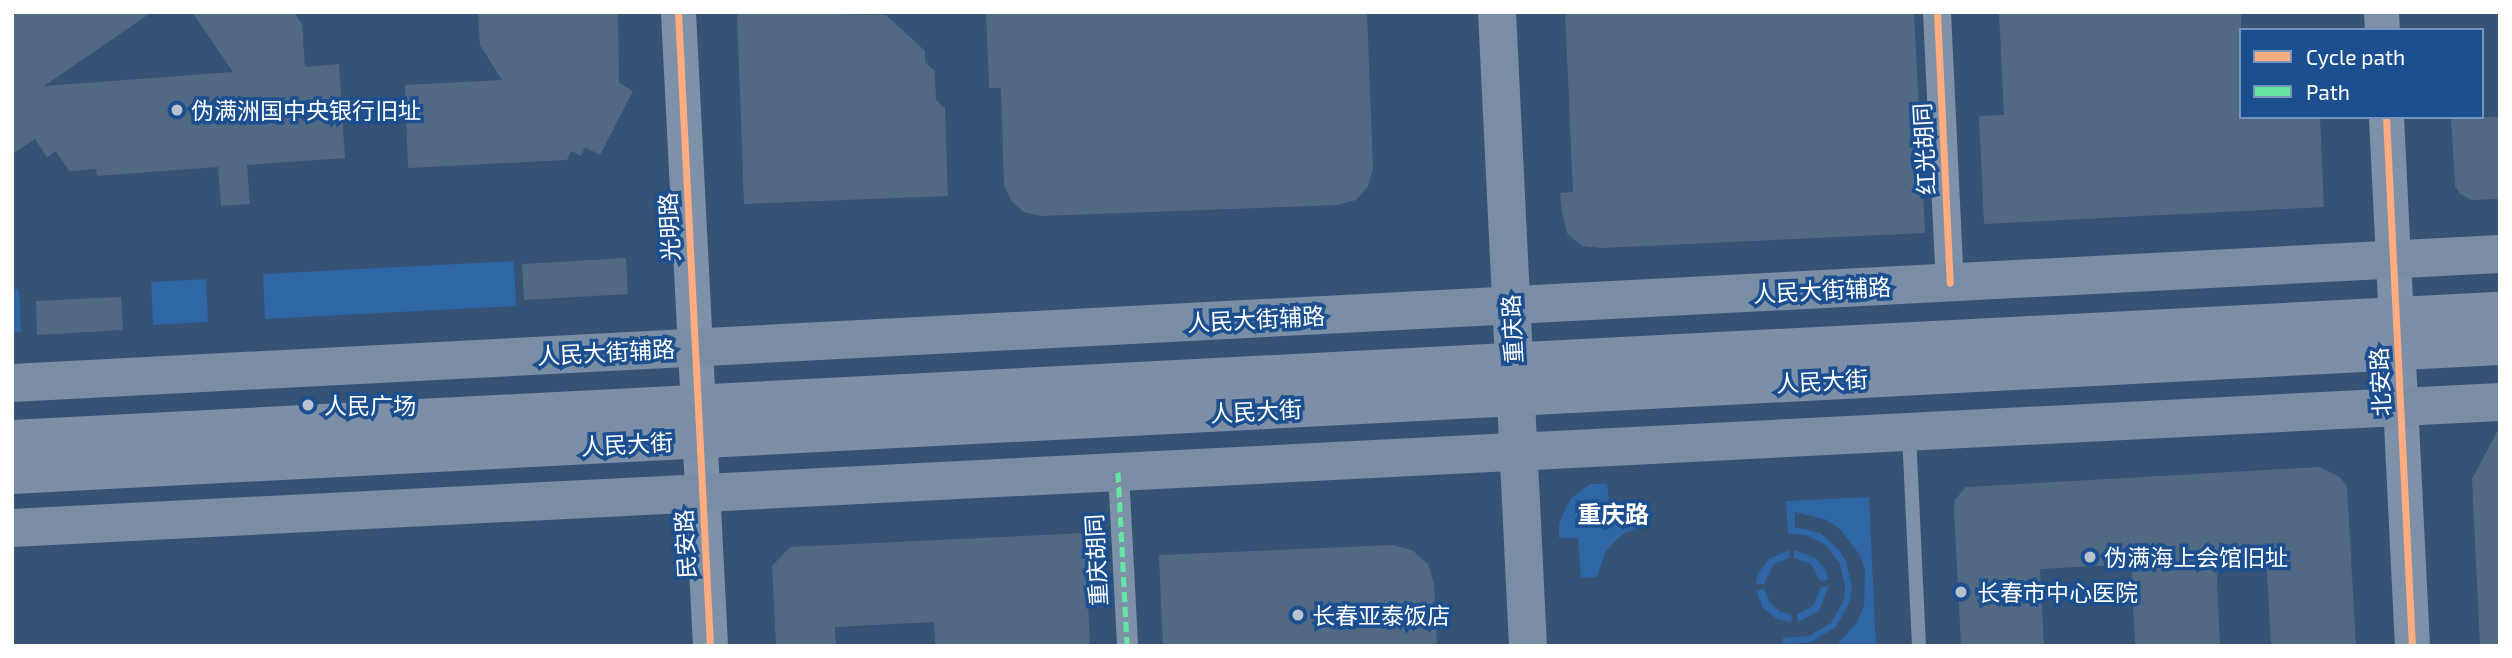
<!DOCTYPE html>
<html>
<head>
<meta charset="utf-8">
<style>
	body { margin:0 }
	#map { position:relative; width:2512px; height:658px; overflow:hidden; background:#365274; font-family:"Exo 2","Noto Sans SC",sans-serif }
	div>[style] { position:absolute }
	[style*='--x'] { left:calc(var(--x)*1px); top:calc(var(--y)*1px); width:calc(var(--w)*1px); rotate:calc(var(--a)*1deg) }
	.green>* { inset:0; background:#2f66a5 }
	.building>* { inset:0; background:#526984 }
	.service>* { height:14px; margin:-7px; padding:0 7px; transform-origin:7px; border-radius:7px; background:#7d92a8 }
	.pedestrian>* { height:21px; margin:-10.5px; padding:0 10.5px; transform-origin:10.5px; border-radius:10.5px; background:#7d92a8 }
	.minor>* { height:28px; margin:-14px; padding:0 14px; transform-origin:14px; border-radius:14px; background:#7d92a8 }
	.tertiary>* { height:35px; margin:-17.5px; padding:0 17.5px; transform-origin:17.5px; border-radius:17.5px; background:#7d92a8 }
	.secondary>* { height:38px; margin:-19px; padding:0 19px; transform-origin:19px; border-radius:19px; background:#798da4 }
	.primary>* { height:38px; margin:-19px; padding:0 19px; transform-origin:19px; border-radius:19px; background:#7d8ea7 }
	.quiet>* { height:5px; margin-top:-2.5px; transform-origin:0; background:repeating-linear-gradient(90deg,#66e7a1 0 10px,transparent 0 15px) }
	.cycleway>* { height:7px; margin:-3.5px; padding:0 3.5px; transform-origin:3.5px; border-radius:3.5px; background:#ffac80 }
	.dots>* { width:19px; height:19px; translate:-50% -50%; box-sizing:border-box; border:4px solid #1b4f8f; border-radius:50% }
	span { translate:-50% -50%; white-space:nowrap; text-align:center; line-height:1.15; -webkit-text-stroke:7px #1b4f8f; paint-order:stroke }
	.poi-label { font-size:23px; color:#fff }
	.left { translate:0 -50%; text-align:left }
	.street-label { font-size:23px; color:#fff }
	.neighbourhood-label { font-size:24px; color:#fff; font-weight:700 }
	.frame { position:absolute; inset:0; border:14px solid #fff; pointer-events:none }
	.legend { position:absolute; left:2239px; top:28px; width:245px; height:91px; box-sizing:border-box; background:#1b4f8f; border:2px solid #7695bc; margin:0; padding:9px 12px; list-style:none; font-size:21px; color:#fff }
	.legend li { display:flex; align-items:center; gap:14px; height:35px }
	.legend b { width:35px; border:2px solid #7695bc }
</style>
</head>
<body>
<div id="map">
	<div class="green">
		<i style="clip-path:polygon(514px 261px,516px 306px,265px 319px,263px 274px)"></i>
		<i style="clip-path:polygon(206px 279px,208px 322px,153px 325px,151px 282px)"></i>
		<i style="clip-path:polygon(12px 289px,19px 289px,21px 332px,12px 332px)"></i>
		<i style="clip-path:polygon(1590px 484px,1607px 484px,1609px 502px,1647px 501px,1649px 524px,1623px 534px,1613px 543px,1605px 553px,1597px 577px,1581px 578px,1578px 538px,1559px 538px,1559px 523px,1571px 498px)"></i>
		<i style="clip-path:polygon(1869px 497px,1876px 646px,1836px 646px,1857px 622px,1864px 605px,1865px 570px,1860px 555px,1840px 529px,1826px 520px,1795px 512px,1795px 527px,1820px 533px,1839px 550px,1846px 561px,1852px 587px,1850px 601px,1836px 627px,1811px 642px,1781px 645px,1783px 638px,1809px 636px,1831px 623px,1844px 600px,1845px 586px,1840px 564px,1826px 545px,1806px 535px,1788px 534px,1786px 501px)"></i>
		<i style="clip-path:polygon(1789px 550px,1789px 558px,1774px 564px,1764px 584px,1756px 584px,1758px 573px,1769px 559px)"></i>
		<i style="clip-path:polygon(1794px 550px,1816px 558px,1826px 571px,1828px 580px,1820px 581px,1811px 564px,1794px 558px)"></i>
		<i style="clip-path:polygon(1829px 586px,1819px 611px,1798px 622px,1797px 614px,1813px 606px,1821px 587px)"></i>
		<i style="clip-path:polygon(1764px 589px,1770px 603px,1780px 612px,1791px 614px,1792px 622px,1777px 619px,1763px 608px,1756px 590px)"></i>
	</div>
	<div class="building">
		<i style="clip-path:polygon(12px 12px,152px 12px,44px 86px,233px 72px,192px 12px,294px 12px,302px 24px,305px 67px,339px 64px,345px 158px,247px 165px,250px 204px,221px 206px,218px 167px,97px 176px,96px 169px,69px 171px,56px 151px,47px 157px,35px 139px,12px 154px)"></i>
		<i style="clip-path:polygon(478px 12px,618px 12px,619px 83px,633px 91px,600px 155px,585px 147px,581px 156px,571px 151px,567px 160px,408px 168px,405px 85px,502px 80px,480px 45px)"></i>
		<i style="clip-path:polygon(737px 12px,886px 15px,925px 51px,925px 62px,935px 71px,936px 100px,945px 108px,948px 196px,744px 204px)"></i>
		<i style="clip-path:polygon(986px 12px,1367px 12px,1373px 169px,1368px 186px,1356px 200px,1338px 205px,1041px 216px,1024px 212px,1011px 201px,1004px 185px,1001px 88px,989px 88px)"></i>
		<i style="clip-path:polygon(1565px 12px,1914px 12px,1925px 233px,1602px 248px,1582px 246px,1567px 233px,1562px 212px,1560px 193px,1573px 192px)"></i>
		<i style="clip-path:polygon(1999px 12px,2241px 12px,2241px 117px,2320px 117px,2324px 207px,1984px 224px,1979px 116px,2004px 115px)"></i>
		<i style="clip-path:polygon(2451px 117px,2500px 117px,2500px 199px,2472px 200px,2460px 194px,2455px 186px)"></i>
		<i style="clip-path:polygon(626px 258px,628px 294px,524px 300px,522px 264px)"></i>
		<i style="clip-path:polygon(121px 297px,123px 330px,37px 335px,36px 301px)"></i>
		<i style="clip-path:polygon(2500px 426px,2500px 646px,2480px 646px,2472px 479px)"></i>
		<i style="clip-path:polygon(2320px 467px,2340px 477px,2347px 487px,2356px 646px,2271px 646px,2266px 555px,2216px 557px,2220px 646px,2135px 646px,2131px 564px,2040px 569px,2044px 646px,1961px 646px,1954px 509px,1955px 500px,1966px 487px)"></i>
		<i style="clip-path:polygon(1085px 533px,1090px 646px,935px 646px,934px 622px,835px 627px,836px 646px,776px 646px,772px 566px,790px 547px)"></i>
		<i style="clip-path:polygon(1392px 545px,1412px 550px,1428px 564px,1434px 584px,1437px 646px,1163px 646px,1159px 555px)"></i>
	</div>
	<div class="service">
		<i style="--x:1909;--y:434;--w:212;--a:87.3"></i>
	</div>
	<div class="pedestrian">
		<i style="--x:1118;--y:472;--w:174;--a:87"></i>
	</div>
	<div class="minor">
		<i style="--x:1937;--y:12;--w:271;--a:87.3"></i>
	</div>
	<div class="tertiary">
		<i style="--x:678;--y:12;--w:635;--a:87.11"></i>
		<i style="--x:2381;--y:12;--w:18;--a:87"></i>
		<i style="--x:2386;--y:117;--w:530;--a:87.19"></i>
	</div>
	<div class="secondary">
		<i style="--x:1497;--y:12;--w:635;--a:87.2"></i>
		<i style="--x:12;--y:383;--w:2491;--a:-2.97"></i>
		<i style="--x:12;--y:528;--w:2491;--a:-2.9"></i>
	</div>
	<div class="primary">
		<i style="--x:12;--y:439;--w:2491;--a:-2.95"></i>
		<i style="--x:12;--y:475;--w:2491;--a:-2.97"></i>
	</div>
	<div class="quiet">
		<i style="--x:1118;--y:472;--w:174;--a:87"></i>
	</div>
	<div class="cycleway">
		<i style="--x:678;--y:12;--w:635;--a:87.11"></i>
		<i style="--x:1937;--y:12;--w:271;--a:87.3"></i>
		<i style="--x:2386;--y:117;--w:530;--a:87.19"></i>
	</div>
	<div class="dots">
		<i style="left:177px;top:110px;background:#b9c2ce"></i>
		<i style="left:308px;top:405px;background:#b9c2ce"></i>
		<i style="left:2090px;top:557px;background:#b9c2ce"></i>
		<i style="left:1961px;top:592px;background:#b9c2ce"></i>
		<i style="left:1298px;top:615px;background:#b9c2ce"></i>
	</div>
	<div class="poi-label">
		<span class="left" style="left:191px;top:110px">伪满洲国中央银行旧址</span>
		<span class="left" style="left:324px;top:405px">人民广场</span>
		<span class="left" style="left:2104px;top:557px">伪满海上会馆旧址</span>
		<span class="left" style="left:1977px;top:592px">长春市中心医院</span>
		<span class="left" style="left:1312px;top:615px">长春亚泰饭店</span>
	</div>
	<div class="street-label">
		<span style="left:1924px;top:149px;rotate:-93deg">红光胡同</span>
		<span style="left:669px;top:227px;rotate:-93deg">光明路</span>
		<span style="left:1822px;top:290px;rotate:-3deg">人民大街辅路</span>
		<span style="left:1256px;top:319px;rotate:-3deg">人民大街辅路</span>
		<span style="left:1512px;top:329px;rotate:-93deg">重庆路</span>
		<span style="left:606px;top:352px;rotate:-3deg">人民大街辅路</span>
		<span style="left:1822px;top:381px;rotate:-3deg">人民大街</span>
		<span style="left:2380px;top:382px;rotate:-93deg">北安路</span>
		<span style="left:1256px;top:411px;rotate:-3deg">人民大街</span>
		<span style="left:627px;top:444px;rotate:-3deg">人民大街</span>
		<span style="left:685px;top:544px;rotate:-93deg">民安路</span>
		<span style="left:1096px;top:560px;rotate:-93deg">重庆胡同</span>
	</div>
	<div class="neighbourhood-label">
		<span style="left:1613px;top:514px">重庆路</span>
	</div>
	<div class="frame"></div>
	<ul class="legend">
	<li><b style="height:9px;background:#ffac80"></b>Cycle path</li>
	<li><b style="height:9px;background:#66e7a1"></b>Path</li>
	</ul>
</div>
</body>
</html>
